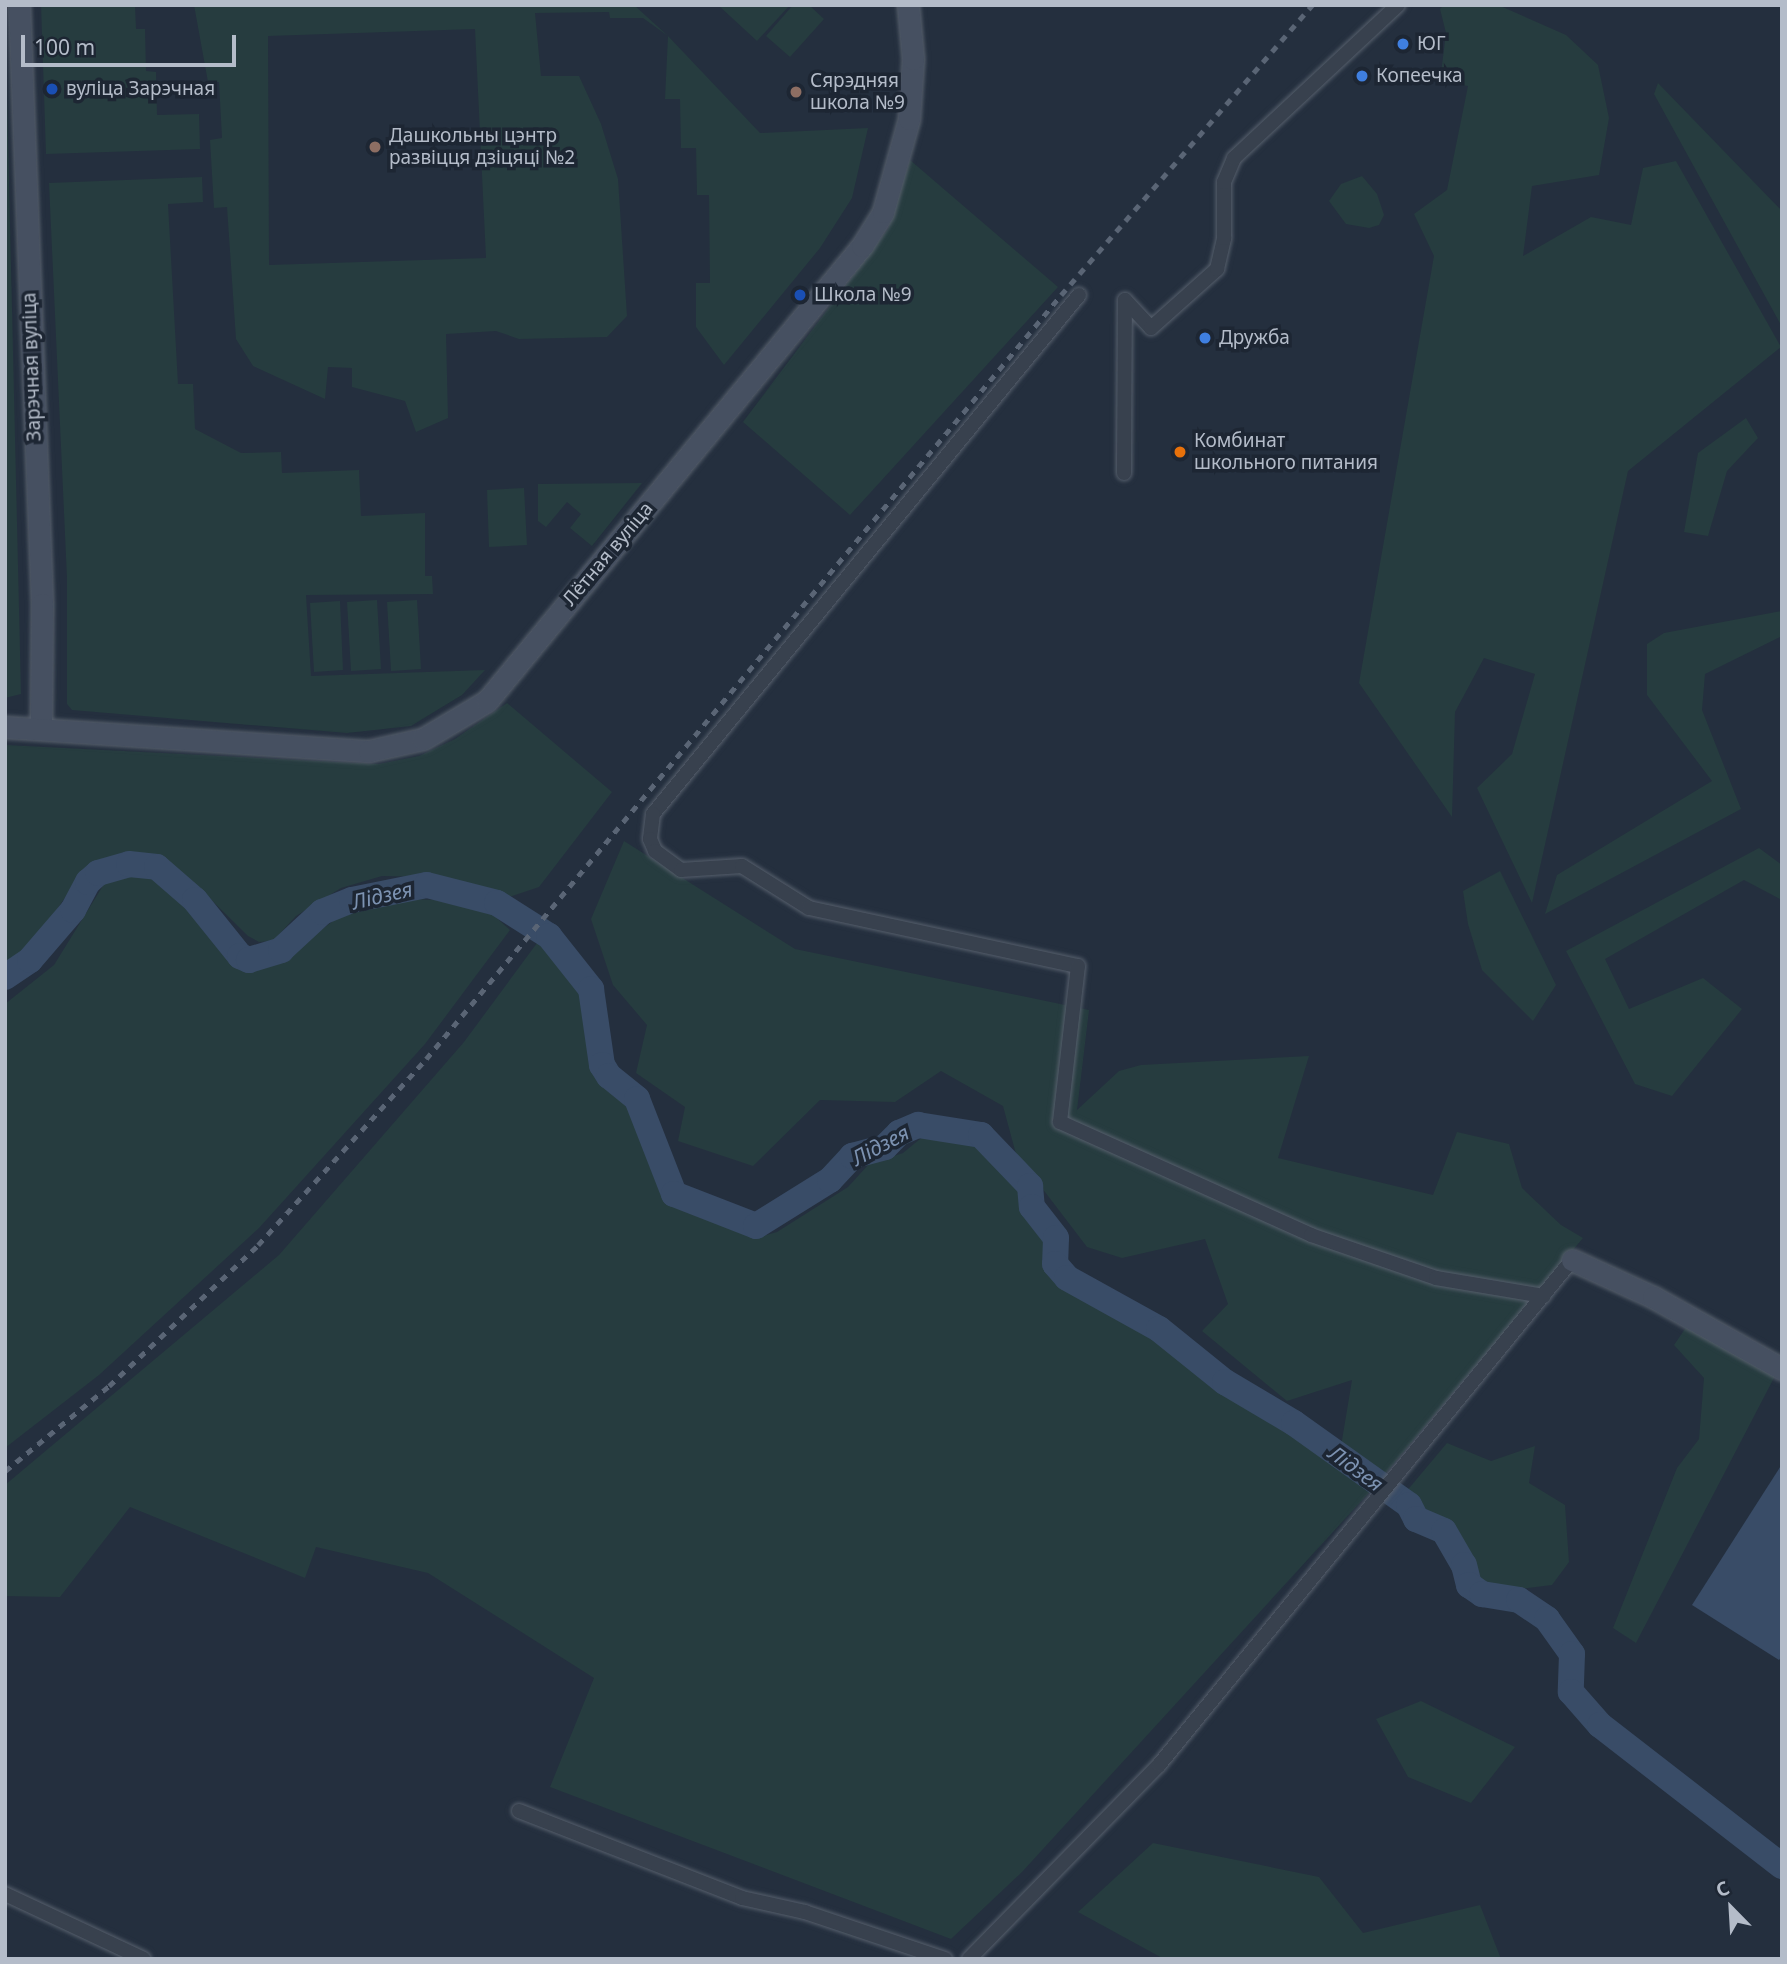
<!DOCTYPE html>
<html>
<head>
<meta charset="utf-8">
<style>
	body { margin:0 }
	#map { position:relative; width:1787px; height:1964px; overflow:hidden; background:#242f3e; font-family:"Noto Sans",sans-serif }
	div>[style] { position:absolute }
	[style*='--x'] { left:calc(var(--x)*1px); top:calc(var(--y)*1px); width:calc(var(--w)*1px); rotate:calc(var(--a)*1deg) }
	.green>* { inset:0; background:#263c3f }
	.water>* { inset:0; background:#394c67 }
	.river>* { height:26px; margin:-13px; padding:0 13px; transform-origin:13px; border-radius:13px; background:#394c67 }
	.roads { filter:drop-shadow(0 0 2px #565f6c) drop-shadow(0 0 2px #565f6c) }
	.street>* { height:14px; margin:-7px; padding:0 7px; transform-origin:7px; border-radius:7px; background:#38414e }
	.secondary>* { height:21px; margin:-10.5px; padding:0 10.5px; transform-origin:10.5px; border-radius:10.5px; background:#465061 }
	.rail>* { height:4.5px; margin-top:-2.25px; transform-origin:0; background:repeating-linear-gradient(90deg,#5a6575 0 7px,transparent 0 14px) }
	.dots>* { width:19px; height:19px; translate:-50% -50%; box-sizing:border-box; border:4px solid #1d2633; border-radius:50% }
	span { translate:-50% -50%; white-space:nowrap; text-align:center; line-height:1.15; -webkit-text-stroke:7px #1d2633; paint-order:stroke }
	.poi-label { font-size:19px; color:#b4bcc9 }
	.left { translate:0 -50%; text-align:left }
	.street-label { font-size:19px; color:#b4bcc9 }
	.water-label { font-size:21px; color:#7c92b1; font-style:italic }
	.frame { position:absolute; inset:0; border:7px solid #b4bcc9; pointer-events:none }
	.north { position:absolute; left:1696px; top:1873px; width:70px; height:70px; -webkit-text-stroke:5px #1d2633; paint-order:stroke; rotate:336deg; font-size:19px; font-weight:700; line-height:28px; text-align:center; color:#b4bcc9 }
	.north::after { content:''; display:block; margin:auto; width:24px; height:32px; background:#b4bcc9; clip-path:polygon(50% 0,100% 100%,50% 72%,0 100%) }
	.scale { position:absolute; left:21px; top:35px; width:215px; height:32px; box-sizing:border-box; border:4px solid #b4bcc9; border-top:0; padding-left:9px; font-size:21px; line-height:24px; white-space:nowrap; color:#b4bcc9; -webkit-text-stroke:5px #1d2633; paint-order:stroke }
</style>
</head>
<body>
<div id="map">
	<div class="green">
		<i style="clip-path:polygon(41px 5px,135px 5px,136px 29px,145px 29px,146px 71px,156px 72px,157px 115px,199px 114px,200px 149px,46px 154px)"></i>
		<i style="clip-path:polygon(evenodd,194px 5px,634px 5px,668px 36px,760px 133px,868px 128px,852px 198px,820px 248px,724px 365px,696px 327px,696px 283px,710px 283px,709px 195px,697px 195px,696px 148px,681px 148px,680px 99px,665px 99px,668px 36px,643px 18px,610px 18px,609px 12px,535px 13px,541px 76px,579px 76px,601px 124px,618px 179px,627px 316px,607px 337px,519px 339px,496px 331px,446px 334px,448px 418px,416px 432px,405px 401px,352px 387px,352px 368px,328px 367px,325px 399px,253px 366px,236px 339px,227px 207px,214px 208px,210px 140px,222px 138px,219px 82px,208px 82px,194px 5px,475px 29px,486px 258px,269px 265px,268px 36px,475px 29px)"></i>
		<i style="clip-path:polygon(718px 5px,790px 5px,757px 41px)"></i>
		<i style="clip-path:polygon(793px 5px,809px 5px,824px 19px,790px 57px,766px 36px)"></i>
		<i style="clip-path:polygon(1444px 5px,1498px 5px,1566px 35px,1598px 65px,1609px 118px,1599px 175px,1532px 186px,1523px 256px,1591px 217px,1631px 225px,1643px 168px,1676px 161px,1781px 347px,1628px 471px,1532px 903px,1477px 788px,1512px 754px,1535px 674px,1484px 658px,1455px 712px,1452px 817px,1359px 683px,1434px 256px,1414px 214px,1447px 190px,1468px 86px,1440px 81px,1446px 33px,1440px 9px)"></i>
		<i style="clip-path:polygon(5px 9px,21px 694px,5px 698px)"></i>
		<i style="clip-path:polygon(1658px 83px,1782px 211px,1782px 327px,1654px 94px)"></i>
		<i style="clip-path:polygon(910px 160px,1058px 287px,850px 515px,743px 422px,888px 229px)"></i>
		<i style="clip-path:polygon(1362px 176px,1377px 194px,1384px 215px,1379px 225px,1369px 228px,1346px 224px,1329px 201px,1341px 184px)"></i>
		<i style="clip-path:polygon(202px 177px,203px 202px,168px 204px,178px 384px,193px 384px,195px 429px,241px 453px,281px 452px,282px 473px,359px 470px,361px 516px,425px 513px,425px 576px,432px 576px,433px 594px,306px 595px,311px 676px,485px 670px,462px 695px,411px 726px,347px 733px,72px 710px,67px 704px,67px 578px,49px 183px)"></i>
		<i style="clip-path:polygon(1746px 418px,1758px 438px,1727px 471px,1708px 536px,1684px 532px,1698px 453px)"></i>
		<i style="clip-path:polygon(642px 483px,592px 546px,570px 528px,581px 514px,567px 502px,546px 527px,538px 521px,538px 484px)"></i>
		<i style="clip-path:polygon(524px 488px,527px 545px,489px 547px,487px 490px)"></i>
		<i style="clip-path:polygon(377px 600px,381px 669px,351px 671px,347px 602px)"></i>
		<i style="clip-path:polygon(417px 600px,421px 669px,391px 671px,387px 602px)"></i>
		<i style="clip-path:polygon(340px 601px,343px 670px,314px 672px,310px 603px)"></i>
		<i style="clip-path:polygon(1782px 611px,1782px 636px,1705px 674px,1702px 710px,1741px 809px,1545px 914px,1557px 875px,1712px 781px,1647px 695px,1647px 644px,1664px 633px)"></i>
		<i style="clip-path:polygon(507px 703px,612px 792px,539px 887px,509px 897px,436px 877px,382px 876px,341px 888px,296px 916px,273px 941px,259px 942px,248px 936px,189px 878px,138px 855px,102px 860px,78px 879px,32px 945px,5px 967px,5px 745px,379px 764px,419px 756px,455px 739px)"></i>
		<i style="clip-path:polygon(624px 841px,795px 949px,1089px 1010px,1077px 1110px,1119px 1071px,1141px 1065px,1309px 1056px,1278px 1158px,1433px 1195px,1457px 1132px,1509px 1144px,1522px 1188px,1561px 1225px,1583px 1238px,1375px 1486px,1022px 1872px,951px 1939px,550px 1787px,594px 1678px,428px 1573px,316px 1547px,305px 1578px,130px 1507px,60px 1597px,5px 1596px,5px 1485px,279px 1255px,464px 1042px,540px 939px,587px 992px,593px 1038px,604px 1068px,633px 1097px,651px 1131px,670px 1195px,759px 1237px,777px 1232px,848px 1187px,869px 1164px,903px 1153px,926px 1134px,991px 1146px,1022px 1181px,1032px 1216px,1053px 1235px,1053px 1263px,1063px 1280px,1079px 1293px,1121px 1310px,1223px 1389px,1339px 1458px,1352px 1380px,1287px 1401px,1202px 1331px,1228px 1304px,1205px 1239px,1122px 1258px,1087px 1247px,1016px 1154px,1003px 1106px,941px 1071px,895px 1102px,820px 1100px,753px 1166px,678px 1141px,685px 1107px,636px 1073px,647px 1025px,613px 985px,591px 919px)"></i>
		<i style="clip-path:polygon(1759px 848px,1782px 865px,1782px 900px,1744px 880px,1605px 959px,1629px 1009px,1703px 978px,1742px 1009px,1672px 1096px,1635px 1084px,1566px 951px)"></i>
		<i style="clip-path:polygon(1500px 871px,1556px 985px,1533px 1021px,1482px 970px,1468px 924px,1463px 891px)"></i>
		<i style="clip-path:polygon(138px 872px,177px 893px,210px 933px,242px 963px,283px 959px,350px 908px,386px 898px,437px 900px,490px 912px,510px 930px,425px 1044px,259px 1228px,99px 1375px,5px 1448px,5px 1004px,54px 965px,109px 876px)"></i>
		<i style="clip-path:polygon(1689px 1323px,1776px 1374px,1636px 1643px,1613px 1628px,1677px 1468px,1699px 1439px,1704px 1378px,1674px 1345px)"></i>
		<i style="clip-path:polygon(1447px 1443px,1491px 1461px,1535px 1446px,1529px 1483px,1565px 1505px,1569px 1562px,1552px 1585px,1482px 1594px,1469px 1585px,1464px 1565px,1444px 1531px,1416px 1519px,1400px 1499px)"></i>
		<i style="clip-path:polygon(1421px 1701px,1515px 1747px,1471px 1803px,1408px 1777px,1376px 1719px)"></i>
		<i style="clip-path:polygon(1153px 1843px,1319px 1877px,1363px 1933px,1480px 1905px,1501px 1959px,1164px 1959px,1078px 1912px)"></i>
	</div>
	<div class="water">
		<i style="clip-path:polygon(1782px 1464px,1782px 1656px,1779px 1660px,1692px 1605px)"></i>
	</div>
	<div class="river">
		<i style="--x:5;--y:977;--w:30;--a:-34"></i>
		<i style="--x:30;--y:960;--w:66;--a:-49.3"></i>
		<i style="--x:73;--y:910;--w:32;--a:-62"></i>
		<i style="--x:88;--y:882;--w:13;--a:-42"></i>
		<i style="--x:98;--y:873;--w:32;--a:-16"></i>
		<i style="--x:129;--y:864;--w:28;--a:6"></i>
		<i style="--x:157;--y:867;--w:50;--a:41"></i>
		<i style="--x:195;--y:900;--w:72;--a:51.2"></i>
		<i style="--x:240;--y:956;--w:10;--a:24"></i>
		<i style="--x:249;--y:960;--w:34;--a:-17"></i>
		<i style="--x:281;--y:950;--w:56;--a:-42.8"></i>
		<i style="--x:322;--y:912;--w:32;--a:-22"></i>
		<i style="--x:352;--y:900;--w:76;--a:-11.3"></i>
		<i style="--x:427;--y:885;--w:72;--a:14.4"></i>
		<i style="--x:497;--y:903;--w:62;--a:32.4"></i>
		<i style="--x:549;--y:936;--w:68;--a:51.6"></i>
		<i style="--x:591;--y:989;--w:77;--a:81.8"></i>
		<i style="--x:602;--y:1065;--w:13;--a:58"></i>
		<i style="--x:609;--y:1076;--w:36;--a:39"></i>
		<i style="--x:637;--y:1099;--w:102;--a:68.7"></i>
		<i style="--x:674;--y:1194;--w:88;--a:21.3"></i>
		<i style="--x:756;--y:1226;--w:87;--a:-31.9"></i>
		<i style="--x:830;--y:1180;--w:33;--a:-47"></i>
		<i style="--x:852;--y:1156;--w:34;--a:-15"></i>
		<i style="--x:885;--y:1147;--w:20;--a:-45"></i>
		<i style="--x:899;--y:1133;--w:21;--a:-23"></i>
		<i style="--x:918;--y:1125;--w:64;--a:9"></i>
		<i style="--x:981;--y:1135;--w:71;--a:46.1"></i>
		<i style="--x:1030;--y:1186;--w:21;--a:85"></i>
		<i style="--x:1032;--y:1207;--w:39;--a:52"></i>
		<i style="--x:1056;--y:1238;--w:26;--a:92"></i>
		<i style="--x:1055;--y:1264;--w:18;--a:49"></i>
		<i style="--x:1067;--y:1278;--w:105;--a:29"></i>
		<i style="--x:1159;--y:1329;--w:85;--a:38.8"></i>
		<i style="--x:1225;--y:1382;--w:80;--a:30.7"></i>
		<i style="--x:1294;--y:1423;--w:141;--a:35.5"></i>
		<i style="--x:1409;--y:1505;--w:16;--a:63"></i>
		<i style="--x:1416;--y:1519;--w:30;--a:23"></i>
		<i style="--x:1444;--y:1531;--w:39;--a:60"></i>
		<i style="--x:1464;--y:1565;--w:21;--a:76"></i>
		<i style="--x:1469;--y:1585;--w:16;--a:35"></i>
		<i style="--x:1482;--y:1594;--w:37;--a:9"></i>
		<i style="--x:1519;--y:1600;--w:34;--a:34"></i>
		<i style="--x:1547;--y:1619;--w:43;--a:54.5"></i>
		<i style="--x:1572;--y:1654;--w:38;--a:92"></i>
		<i style="--x:1571;--y:1692;--w:44;--a:48.7"></i>
		<i style="--x:1600;--y:1725;--w:230;--a:37.8"></i>
	</div>
	<div class="roads">
		<div class="street">
			<i style="--x:1079;--y:295;--w:671;--a:129.38"></i>
			<i style="--x:653;--y:814;--w:25;--a:97"></i>
			<i style="--x:650;--y:839;--w:13;--a:67"></i>
			<i style="--x:655;--y:851;--w:32;--a:36"></i>
			<i style="--x:681;--y:870;--w:61;--a:-3.8"></i>
			<i style="--x:742;--y:866;--w:79;--a:32.1"></i>
			<i style="--x:809;--y:908;--w:275;--a:12.2"></i>
			<i style="--x:1078;--y:966;--w:157;--a:96.6"></i>
			<i style="--x:1060;--y:1122;--w:275;--a:24.2"></i>
			<i style="--x:1311;--y:1235;--w:132;--a:19"></i>
			<i style="--x:1436;--y:1278;--w:109;--a:9.5"></i>
			<i style="--x:1125;--y:300;--w:38;--a:47"></i>
			<i style="--x:1151;--y:328;--w:89;--a:-41.8"></i>
			<i style="--x:1217;--y:269;--w:32;--a:-77"></i>
			<i style="--x:1224;--y:238;--w:56;--a:-90"></i>
			<i style="--x:1224;--y:182;--w:26;--a:-67"></i>
			<i style="--x:1234;--y:158;--w:224;--a:-43"></i>
			<i style="--x:1124;--y:473;--w:173;--a:-89.7"></i>
			<i style="--x:519;--y:1811;--w:239;--a:21.3"></i>
			<i style="--x:742;--y:1898;--w:65;--a:12.5"></i>
			<i style="--x:805;--y:1912;--w:148;--a:18.6"></i>
			<i style="--x:5;--y:1894;--w:153;--a:25.1"></i>
			<i style="--x:969;--y:1959;--w:272;--a:-45.6"></i>
			<i style="--x:1159;--y:1765;--w:652;--a:-50.72"></i>
		</div>
		<div class="secondary">
			<i style="--x:19;--y:5;--w:599;--a:87.8"></i>
			<i style="--x:42;--y:604;--w:124;--a:90.5"></i>
			<i style="--x:5;--y:727;--w:365;--a:3.8"></i>
			<i style="--x:369;--y:751;--w:55;--a:-12.5"></i>
			<i style="--x:423;--y:739;--w:74;--a:-30.7"></i>
			<i style="--x:487;--y:701;--w:590;--a:-50.51"></i>
			<i style="--x:862;--y:246;--w:40;--a:-58"></i>
			<i style="--x:883;--y:212;--w:97;--a:-74.4"></i>
			<i style="--x:909;--y:119;--w:60;--a:-86.2"></i>
			<i style="--x:913;--y:59;--w:54;--a:-95.3"></i>
			<i style="--x:1572;--y:1260;--w:89;--a:24.6"></i>
			<i style="--x:1653;--y:1297;--w:148;--a:29.2"></i>
		</div>
	</div>
	<div class="rail">
		<i style="--x:5;--y:1471;--w:134;--a:-39.3"></i>
		<i style="--x:109;--y:1386;--w:205;--a:-43.4"></i>
		<i style="--x:258;--y:1245;--w:251;--a:-47.9"></i>
		<i style="--x:426;--y:1059;--w:993;--a:-50.27"></i>
		<i style="--x:1061;--y:295;--w:384;--a:-49.1"></i>
	</div>
	<div class="dots">
		<i style="left:1403px;top:44px;background:#3f7fe0"></i>
		<i style="left:1362px;top:76px;background:#3f7fe0"></i>
		<i style="left:52px;top:89px;background:#1a4fb4"></i>
		<i style="left:796px;top:92px;background:#8d6e63"></i>
		<i style="left:375px;top:147px;background:#8d6e63"></i>
		<i style="left:800px;top:295px;background:#1a4fb4"></i>
		<i style="left:1205px;top:338px;background:#3f7fe0"></i>
		<i style="left:1180px;top:452px;background:#e8710a"></i>
	</div>
	<div class="poi-label">
		<span class="left" style="left:1417px;top:44px">ЮГ</span>
		<span class="left" style="left:1376px;top:76px">Копеечка</span>
		<span class="left" style="left:810px;top:92px">Сярэдняя<br>школа №9</span>
		<span class="left" style="left:66px;top:89px">вуліца Зарэчная</span>
		<span class="left" style="left:389px;top:147px">Дашкольны цэнтр<br>развіцця дзіцяці №2</span>
		<span class="left" style="left:814px;top:295px">Школа №9</span>
		<span class="left" style="left:1219px;top:338px">Дружба</span>
		<span class="left" style="left:1194px;top:452px">Комбинат<br>школьного питания</span>
	</div>
	<div class="street-label">
		<span style="left:32px;top:367px;rotate:-92deg">Зарэчная вуліца</span>
		<span style="left:608px;top:554px;rotate:-50deg">Лётная вуліца</span>
	</div>
	<div class="water-label">
		<span style="left:382px;top:895px;rotate:-13deg">Лідзея</span>
		<span style="left:880px;top:1145px;rotate:-28deg">Лідзея</span>
		<span style="left:1356px;top:1468px;rotate:36deg">Лідзея</span>
	</div>
	<div class="frame"></div>
	<div class="north">С</div>
	<div class="scale">100 m</div>
</div>
</body>
</html>
